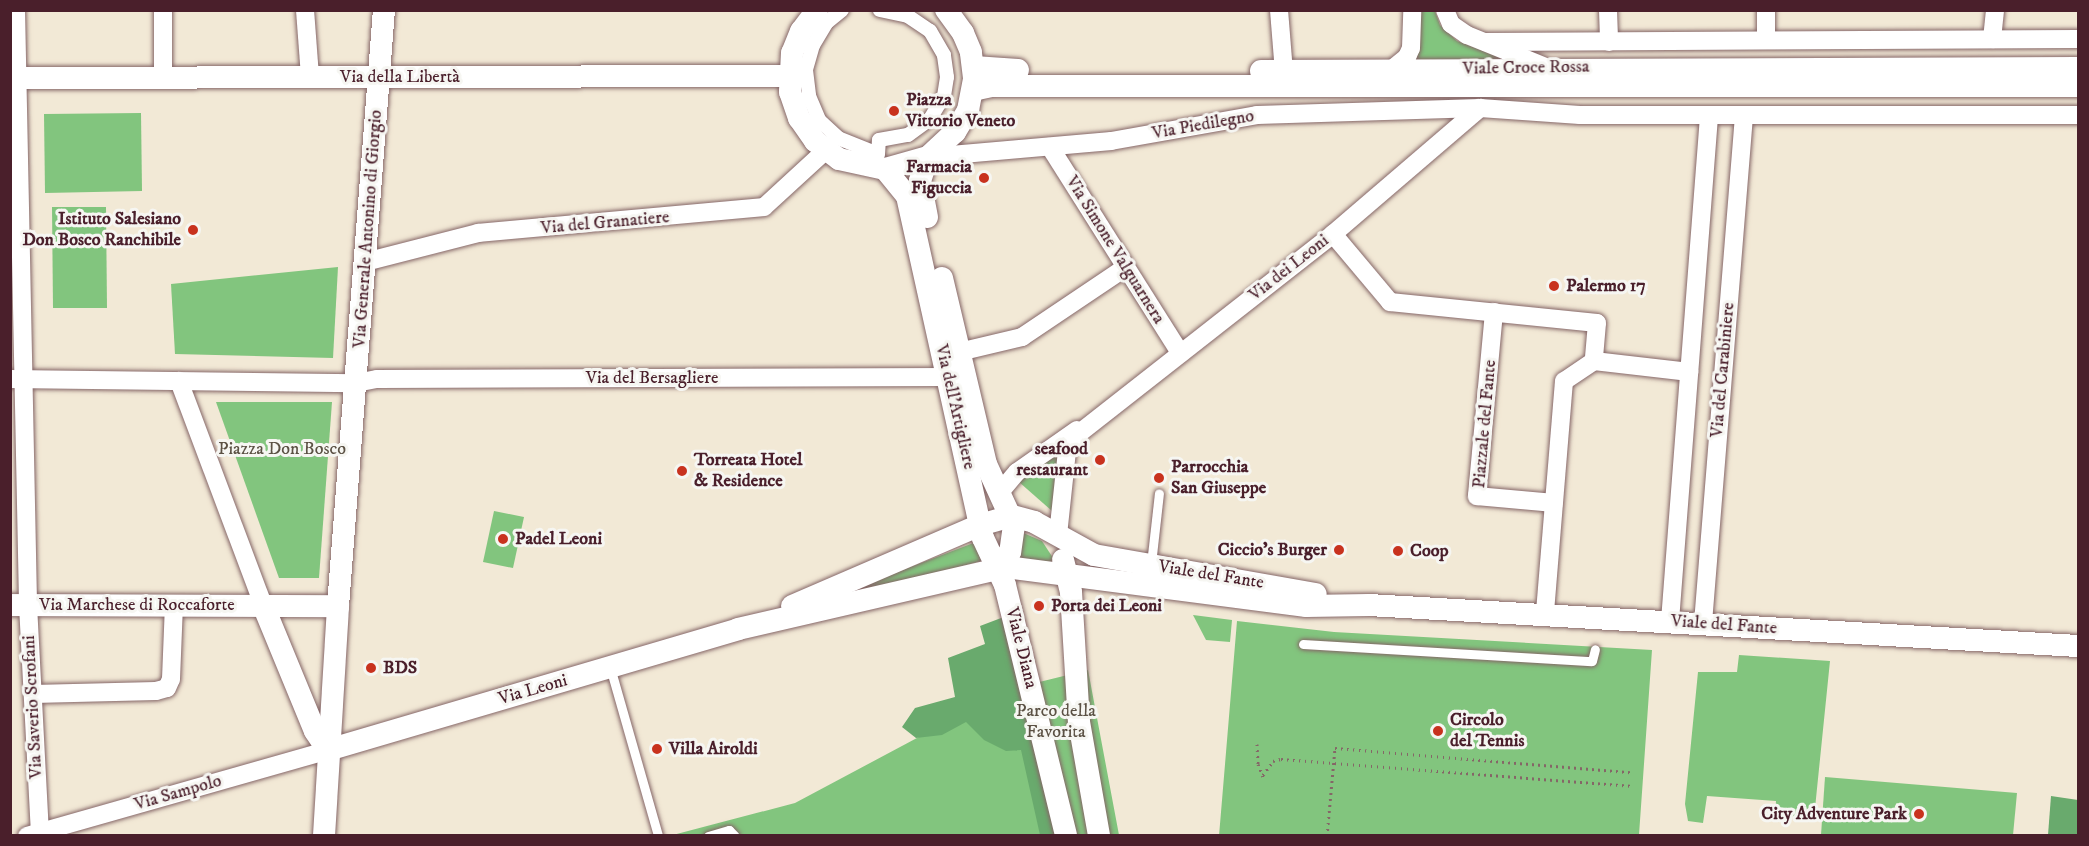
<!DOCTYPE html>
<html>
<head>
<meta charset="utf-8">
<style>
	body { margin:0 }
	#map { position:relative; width:2089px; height:846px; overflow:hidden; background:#f2e9d6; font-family:"IM FELL DW Pica",serif }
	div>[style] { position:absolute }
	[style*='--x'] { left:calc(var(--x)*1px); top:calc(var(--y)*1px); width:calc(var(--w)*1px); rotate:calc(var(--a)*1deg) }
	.green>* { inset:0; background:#82c57e }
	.forest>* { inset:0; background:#69aa6d }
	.path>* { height:3px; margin-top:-1.5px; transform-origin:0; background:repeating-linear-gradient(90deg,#856667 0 1.5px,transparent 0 6px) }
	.roads { filter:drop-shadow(0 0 2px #856667) drop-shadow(0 0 2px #856667) }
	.service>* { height:9px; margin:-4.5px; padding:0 4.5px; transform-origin:4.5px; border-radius:4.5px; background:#fff }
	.pedestrian>* { height:14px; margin:-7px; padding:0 7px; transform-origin:7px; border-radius:7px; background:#fff }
	.minor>* { height:18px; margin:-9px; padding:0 9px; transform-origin:9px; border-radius:9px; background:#fff }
	.tertiary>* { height:22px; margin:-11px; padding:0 11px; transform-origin:11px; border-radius:11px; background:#fff }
	.dots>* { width:16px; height:16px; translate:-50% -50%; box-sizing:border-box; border:3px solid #f6f6f2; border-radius:50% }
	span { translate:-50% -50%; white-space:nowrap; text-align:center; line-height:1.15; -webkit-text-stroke:6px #f6f6f2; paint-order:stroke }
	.street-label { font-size:18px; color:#4a1f2b }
	.poi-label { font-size:18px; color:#4a1f2b; font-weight:700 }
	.left { translate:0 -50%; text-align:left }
	.right { translate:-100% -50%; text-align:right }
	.park-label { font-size:18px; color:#5b5144 }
	.frame { position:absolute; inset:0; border:12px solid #4a1f2b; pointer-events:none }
</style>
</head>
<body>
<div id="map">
	<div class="green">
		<i style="clip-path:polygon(1418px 10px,1435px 11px,1440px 25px,1457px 41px,1513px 62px,1412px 62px)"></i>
		<i style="clip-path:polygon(141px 113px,142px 191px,45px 193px,44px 114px)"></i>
		<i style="clip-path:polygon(52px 207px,106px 207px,107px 308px,53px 308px)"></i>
		<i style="clip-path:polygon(338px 267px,333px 358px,175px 354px,171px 284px)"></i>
		<i style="clip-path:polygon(216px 402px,332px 402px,319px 578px,279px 578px)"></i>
		<i style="clip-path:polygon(1061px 450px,1052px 511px,1019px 482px)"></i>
		<i style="clip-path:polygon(494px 511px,524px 517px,513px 568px,483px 562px)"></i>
		<i style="clip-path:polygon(1021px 532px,1042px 541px,1057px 564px,1018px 558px)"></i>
		<i style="clip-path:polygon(976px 542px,981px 561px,834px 601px,832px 597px)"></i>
		<i style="clip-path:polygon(1193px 615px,1232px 620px,1230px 642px,1206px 640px)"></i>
		<i style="clip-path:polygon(1237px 621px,1334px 632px,1652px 650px,1639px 835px,1219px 836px)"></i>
		<i style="clip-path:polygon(1739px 655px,1830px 661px,1814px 818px,1775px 815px,1776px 801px,1707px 796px,1703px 823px,1688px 821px,1685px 804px,1698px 672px,1737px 672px)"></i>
		<i style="clip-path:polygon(1088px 670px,1119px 835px,669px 836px,795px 803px,1007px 690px)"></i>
		<i style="clip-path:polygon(1825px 777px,2017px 793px,2013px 835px,1821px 835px)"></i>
	</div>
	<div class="forest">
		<i style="clip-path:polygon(1009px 615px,1061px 835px,1040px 835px,1021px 750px,1006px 751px,984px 740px,966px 722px,942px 735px,916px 738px,902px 727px,915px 708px,955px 697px,948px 658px,985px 644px,980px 626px)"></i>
		<i style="clip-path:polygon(2051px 796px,2078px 800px,2078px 835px,2048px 835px)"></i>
	</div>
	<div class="path">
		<i style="--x:1257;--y:744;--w:20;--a:87"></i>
		<i style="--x:1258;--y:764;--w:16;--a:68"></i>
		<i style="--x:1263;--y:775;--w:17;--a:-54"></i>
		<i style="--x:1273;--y:761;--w:8;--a:-14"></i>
		<i style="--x:1281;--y:759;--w:350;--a:4.4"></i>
		<i style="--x:1327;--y:836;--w:88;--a:-84.8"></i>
		<i style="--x:1335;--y:748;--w:296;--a:4.7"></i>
	</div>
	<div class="roads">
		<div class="service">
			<i style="--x:1151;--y:564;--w:71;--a:-83.6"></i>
			<i style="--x:1303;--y:644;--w:289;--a:3.4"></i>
			<i style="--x:1592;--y:661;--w:12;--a:-76"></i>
			<i style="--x:610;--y:667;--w:176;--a:74.1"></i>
			<i style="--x:708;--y:836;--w:22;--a:-16"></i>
			<i style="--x:729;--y:830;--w:8;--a:45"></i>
		</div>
		<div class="pedestrian">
			<i style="--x:842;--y:10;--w:19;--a:141"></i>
			<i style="--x:827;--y:22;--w:27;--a:121"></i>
			<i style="--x:813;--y:45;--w:26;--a:106"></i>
			<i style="--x:806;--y:70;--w:26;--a:83"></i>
			<i style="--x:809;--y:96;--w:26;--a:67"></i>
			<i style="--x:819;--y:120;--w:26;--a:43"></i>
			<i style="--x:838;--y:138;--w:43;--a:21.8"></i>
			<i style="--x:878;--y:154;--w:14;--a:-86"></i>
			<i style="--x:879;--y:140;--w:29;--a:-10"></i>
			<i style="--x:908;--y:135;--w:27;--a:-36"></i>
			<i style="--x:930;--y:119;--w:27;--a:-59"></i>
			<i style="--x:944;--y:96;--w:19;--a:-81"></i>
			<i style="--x:947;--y:77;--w:22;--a:-98"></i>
			<i style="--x:944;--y:55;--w:28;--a:-120"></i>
			<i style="--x:930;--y:31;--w:27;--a:-146"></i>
			<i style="--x:908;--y:16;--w:29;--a:-168"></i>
		</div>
		<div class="minor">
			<i style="--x:16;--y:10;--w:595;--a:88.84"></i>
			<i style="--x:28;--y:605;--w:231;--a:87"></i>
			<i style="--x:163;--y:10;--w:68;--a:90"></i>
			<i style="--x:305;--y:10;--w:67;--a:85.7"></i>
			<i style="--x:1279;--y:10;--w:62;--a:85.4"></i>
			<i style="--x:1445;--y:10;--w:15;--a:67"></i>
			<i style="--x:1451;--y:24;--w:19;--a:35"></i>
			<i style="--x:1467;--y:35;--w:85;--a:22.1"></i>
			<i style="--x:1608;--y:10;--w:32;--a:88"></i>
			<i style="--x:1992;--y:39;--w:29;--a:-84"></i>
			<i style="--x:1766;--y:40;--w:30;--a:-90"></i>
			<i style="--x:1486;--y:42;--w:592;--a:-0.29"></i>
			<i style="--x:1391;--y:70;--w:21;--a:-39"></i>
			<i style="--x:1407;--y:57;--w:10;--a:-66"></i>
			<i style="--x:1411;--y:48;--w:38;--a:-88"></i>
			<i style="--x:1050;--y:147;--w:244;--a:57.7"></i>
			<i style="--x:928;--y:157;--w:184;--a:-5"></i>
			<i style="--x:1111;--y:141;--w:148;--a:-10.1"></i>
			<i style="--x:1257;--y:115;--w:223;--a:-1.8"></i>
			<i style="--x:1480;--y:108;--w:100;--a:4"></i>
			<i style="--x:1580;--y:115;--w:498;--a:0"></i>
			<i style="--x:1333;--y:234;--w:89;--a:50"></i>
			<i style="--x:1390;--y:302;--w:208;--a:5.8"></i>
			<i style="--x:1597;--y:323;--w:38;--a:95"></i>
			<i style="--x:1594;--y:361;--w:36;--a:146"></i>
			<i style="--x:1564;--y:381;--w:234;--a:94.7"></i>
			<i style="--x:365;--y:262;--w:117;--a:-14.4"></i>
			<i style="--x:478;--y:233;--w:287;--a:-5.2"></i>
			<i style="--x:764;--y:207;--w:83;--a:-42.6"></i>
			<i style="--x:1494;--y:312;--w:185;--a:95.3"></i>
			<i style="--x:1477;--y:496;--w:77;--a:5.2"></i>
			<i style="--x:959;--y:352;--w:65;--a:-13.4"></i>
			<i style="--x:1022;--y:337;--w:125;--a:-33.9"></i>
			<i style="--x:1594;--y:361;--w:96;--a:6.6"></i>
			<i style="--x:10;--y:379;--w:346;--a:0.7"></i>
			<i style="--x:356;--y:383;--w:21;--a:-11"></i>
			<i style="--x:377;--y:379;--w:571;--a:-0.2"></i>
			<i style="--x:179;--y:381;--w:239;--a:69.4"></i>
			<i style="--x:1001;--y:491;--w:25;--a:-50"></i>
			<i style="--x:1017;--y:472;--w:73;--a:-35"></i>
			<i style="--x:1058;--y:535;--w:84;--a:-83.9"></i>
			<i style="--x:1067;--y:451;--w:14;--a:-65"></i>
			<i style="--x:1073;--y:438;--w:330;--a:-38.1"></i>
			<i style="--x:1333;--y:234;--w:194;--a:-40.6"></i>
			<i style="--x:1670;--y:621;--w:507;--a:-85.58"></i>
			<i style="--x:1703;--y:623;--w:509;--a:-85.38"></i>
			<i style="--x:33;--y:694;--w:123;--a:-1.4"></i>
			<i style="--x:156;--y:691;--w:11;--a:-15"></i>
			<i style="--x:167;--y:688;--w:10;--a:-66"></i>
			<i style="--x:171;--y:679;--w:74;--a:-87.7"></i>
			<i style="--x:27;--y:836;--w:313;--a:-15.9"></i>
		</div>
		<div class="tertiary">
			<i style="--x:817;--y:10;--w:26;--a:127"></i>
			<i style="--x:801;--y:31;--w:24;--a:112"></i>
			<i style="--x:792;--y:53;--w:39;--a:93"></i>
			<i style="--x:790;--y:92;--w:28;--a:71"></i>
			<i style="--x:799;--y:118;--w:28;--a:55"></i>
			<i style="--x:815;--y:141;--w:30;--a:37"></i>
			<i style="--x:839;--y:159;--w:47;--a:12.3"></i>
			<i style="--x:885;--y:169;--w:45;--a:-15.6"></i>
			<i style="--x:928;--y:157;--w:37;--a:-43"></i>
			<i style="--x:955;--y:132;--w:26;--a:-59"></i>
			<i style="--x:968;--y:110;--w:33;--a:-79"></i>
			<i style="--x:974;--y:78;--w:26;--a:-97"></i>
			<i style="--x:971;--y:52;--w:21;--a:-113"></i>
			<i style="--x:963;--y:33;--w:29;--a:-126"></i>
			<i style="--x:974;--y:67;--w:44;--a:3.9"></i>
			<i style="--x:1261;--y:71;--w:817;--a:-0.21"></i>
			<i style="--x:10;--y:78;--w:779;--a:-0.15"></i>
			<i style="--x:973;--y:90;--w:19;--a:-12"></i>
			<i style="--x:992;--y:86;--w:1086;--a:0"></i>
			<i style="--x:885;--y:169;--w:35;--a:51"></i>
			<i style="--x:907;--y:196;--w:350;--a:77.5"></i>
			<i style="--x:983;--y:538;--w:52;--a:64.9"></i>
			<i style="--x:1005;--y:585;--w:258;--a:76.3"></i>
			<i style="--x:927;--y:217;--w:37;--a:-101"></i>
			<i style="--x:920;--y:181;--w:25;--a:-72"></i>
			<i style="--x:942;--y:278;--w:191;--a:76.7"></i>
			<i style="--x:986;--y:464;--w:67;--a:65.3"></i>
			<i style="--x:1014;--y:525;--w:27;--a:98"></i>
			<i style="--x:1010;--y:552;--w:21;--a:133"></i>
			<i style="--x:1063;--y:560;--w:33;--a:76"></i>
			<i style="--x:1071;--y:592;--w:130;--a:86.5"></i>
			<i style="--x:1079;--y:722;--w:116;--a:80"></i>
			<i style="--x:10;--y:605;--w:328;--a:0.2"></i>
			<i style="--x:263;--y:605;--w:136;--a:67.6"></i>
			<i style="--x:315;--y:731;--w:23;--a:56"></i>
			<i style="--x:792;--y:606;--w:205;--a:-23.3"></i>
			<i style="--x:980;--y:525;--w:33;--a:-16"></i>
			<i style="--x:1012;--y:516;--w:23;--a:15"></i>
			<i style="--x:1034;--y:522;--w:68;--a:28.8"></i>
			<i style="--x:1094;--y:555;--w:225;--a:10"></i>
			<i style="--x:328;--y:750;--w:427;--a:-16.4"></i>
			<i style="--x:738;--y:629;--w:275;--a:-13"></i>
			<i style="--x:1006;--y:567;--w:303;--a:7.4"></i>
			<i style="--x:1306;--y:606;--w:63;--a:-0.9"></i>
			<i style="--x:1369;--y:605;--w:710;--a:3.31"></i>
			<i style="--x:324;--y:836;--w:230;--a:-86.5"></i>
			<i style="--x:338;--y:606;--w:598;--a:-85.59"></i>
		</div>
	</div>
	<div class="dots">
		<i style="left:894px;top:111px;background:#c8321e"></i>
		<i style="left:984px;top:178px;background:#c8321e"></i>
		<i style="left:193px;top:230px;background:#c8321e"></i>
		<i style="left:1554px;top:286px;background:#c8321e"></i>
		<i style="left:1100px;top:460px;background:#c8321e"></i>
		<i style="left:682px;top:471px;background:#c8321e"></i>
		<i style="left:1159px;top:478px;background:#c8321e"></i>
		<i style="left:503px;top:539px;background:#c8321e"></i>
		<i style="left:1339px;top:550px;background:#c8321e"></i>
		<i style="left:1398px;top:551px;background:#c8321e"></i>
		<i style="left:1039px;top:606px;background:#c8321e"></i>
		<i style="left:371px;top:668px;background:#c8321e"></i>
		<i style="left:1438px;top:731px;background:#c8321e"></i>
		<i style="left:657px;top:749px;background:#c8321e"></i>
		<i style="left:1919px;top:814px;background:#c8321e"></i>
	</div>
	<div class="street-label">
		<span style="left:1526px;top:68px;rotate:-1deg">Viale Croce Rossa</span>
		<span style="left:400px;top:77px">Via della Libertà</span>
		<span style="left:1203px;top:125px;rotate:-10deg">Via Piedilegno</span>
		<span style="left:605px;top:223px;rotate:-5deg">Via del Granatiere</span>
		<span style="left:368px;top:229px;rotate:-86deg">Via Generale Antonino di Giorgio</span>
		<span style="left:1115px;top:250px;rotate:58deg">Via Simone Valguarnera</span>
		<span style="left:1289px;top:268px;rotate:-38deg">Via dei Leoni</span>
		<span style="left:1723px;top:370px;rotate:-85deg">Via del Carabiniere</span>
		<span style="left:652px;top:378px">Via del Bersagliere</span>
		<span style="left:955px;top:407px;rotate:77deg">Via dell'Artigliere</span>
		<span style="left:1485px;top:424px;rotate:-85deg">Piazzale del Fante</span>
		<span style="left:1211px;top:575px;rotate:9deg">Viale del Fante</span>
		<span style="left:137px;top:605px">Via Marchese di Roccaforte</span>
		<span style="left:1724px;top:625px;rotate:4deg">Viale del Fante</span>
		<span style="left:1021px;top:648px;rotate:76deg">Viale Diana</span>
		<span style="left:533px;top:690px;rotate:-16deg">Via Leoni</span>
		<span style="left:33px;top:707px;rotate:-93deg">Via Saverio Scrofani</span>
		<span style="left:178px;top:793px;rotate:-16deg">Via Sampolo</span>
	</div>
	<div class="poi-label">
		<span class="left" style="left:906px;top:111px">Piazza<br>Vittorio Veneto</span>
		<span class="right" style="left:972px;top:178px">Farmacia<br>Figuccia</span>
		<span class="right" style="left:181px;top:230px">Istituto Salesiano<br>Don Bosco Ranchibile</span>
		<span class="left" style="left:1566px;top:286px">Palermo 17</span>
		<span class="right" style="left:1088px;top:460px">seafood<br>restaurant</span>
		<span class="left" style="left:694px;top:471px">Torreata Hotel<br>&amp; Residence</span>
		<span class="left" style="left:1171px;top:478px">Parrocchia<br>San Giuseppe</span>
		<span class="left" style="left:515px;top:539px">Padel Leoni</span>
		<span class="right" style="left:1327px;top:550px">Ciccio's Burger</span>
		<span class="left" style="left:1410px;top:551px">Coop</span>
		<span class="left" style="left:1051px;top:606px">Porta dei Leoni</span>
		<span class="left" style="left:383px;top:668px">BDS</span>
		<span class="left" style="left:1450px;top:731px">Circolo<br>del Tennis</span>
		<span class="left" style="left:669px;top:749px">Villa Airoldi</span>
		<span class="right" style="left:1907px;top:814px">City Adventure Park</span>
	</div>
	<div class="park-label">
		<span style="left:282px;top:449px">Piazza Don Bosco</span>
		<span style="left:1056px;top:722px">Parco della<br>Favorita</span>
	</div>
	<div class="frame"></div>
</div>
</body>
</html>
